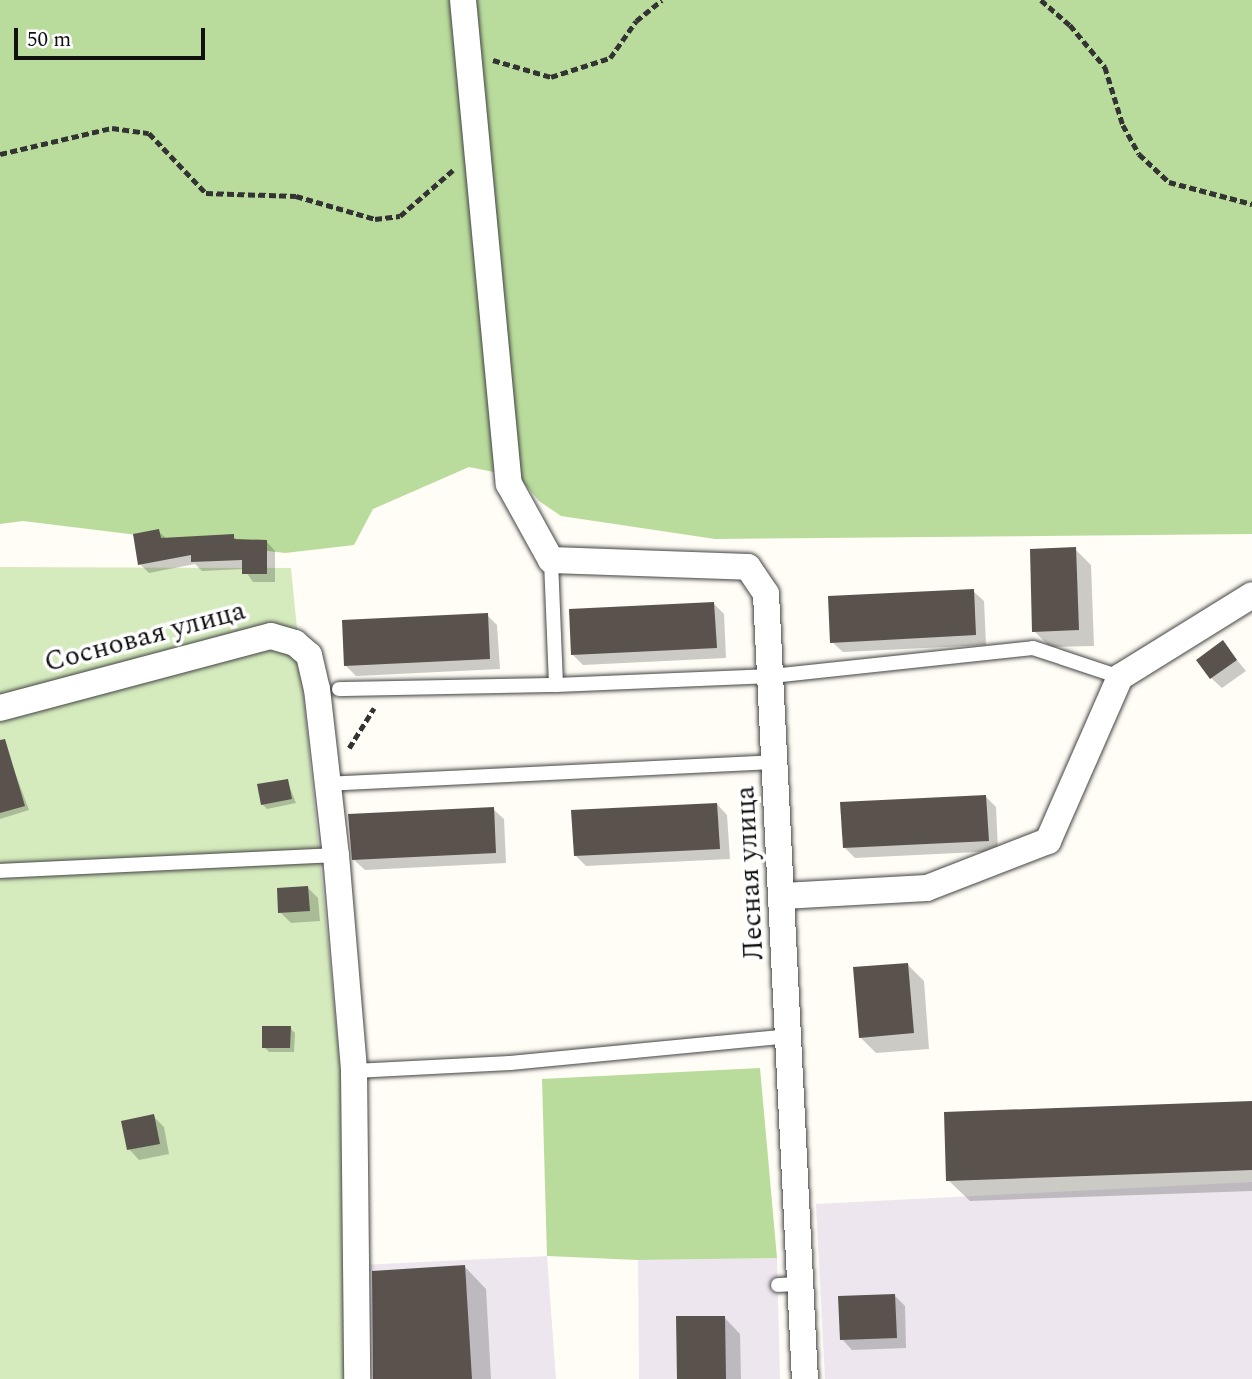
<!DOCTYPE html>
<html>
<head>
<meta charset="utf-8">
<style>
	body { margin:0 }
	#map { position:relative; width:1252px; height:1379px; overflow:hidden; background:#fffdf5; font-family:Spectral,serif }
	div>[style] { position:absolute }
	[style*='--x'] { left:calc(var(--x)*1px); top:calc(var(--y)*1px); width:calc(var(--w)*1px); rotate:calc(var(--a)*1deg) }
	.industrial>* { inset:0; background:#eee6ef }
	.green>* { inset:0; background:#d5ebbd }
	.forest>* { inset:0; background:#b9dc9c }
	.shadow>* { inset:0; background:#0003 }
	.building>* { inset:0; background:#5a524d }
	.path>* { height:4.5px; margin-top:-2.25px; transform-origin:0; background:repeating-linear-gradient(90deg,#333 0 7px,transparent 0 10.5px) }
	.roads { filter:drop-shadow(0 0 2px #444) drop-shadow(0 0 2px #444) }
	.lane>* { height:14px; margin:-7px; padding:0 7px; transform-origin:7px; border-radius:7px; background:#fff }
	.street>* { height:26px; margin:-13px; padding:0 13px; transform-origin:13px; border-radius:13px; background:#fff }
	span { translate:-50% -50%; white-space:nowrap; text-align:center; line-height:1.15; -webkit-text-stroke:7px #fff; paint-order:stroke }
	.street-label { font-size:28px; color:#111 }
	.scale { position:absolute; left:14px; top:28px; width:191px; height:32px; box-sizing:border-box; border:4px solid #111; border-top:0; padding-left:9px; font-size:21px; line-height:24px; white-space:nowrap; color:#111; -webkit-text-stroke:5px #fff; paint-order:stroke }
</style>
</head>
<body>
<div id="map">
	<div class="industrial">
		<i style="clip-path:polygon(1252px 1182px,1252px 1379px,825px 1379px,816px 1204px)"></i>
		<i style="clip-path:polygon(547px 1256px,556px 1379px,367px 1379px,361px 1265px)"></i>
		<i style="clip-path:polygon(777px 1258px,780px 1379px,639px 1379px,638px 1260px)"></i>
	</div>
	<div class="green">
		<i style="clip-path:polygon(0 567px,291px 568px,344px 1105px,345px 1379px,0 1379px)"></i>
	</div>
	<div class="forest">
		<i style="clip-path:polygon(0 0,1252px 0,1252px 534px,715px 539px,561px 516px,539px 501px,519px 477px,469px 467px,373px 509px,354px 545px,285px 553px,23px 521px,0 524px)"></i>
		<i style="clip-path:polygon(760px 1068px,777px 1258px,638px 1260px,547px 1256px,542px 1079px)"></i>
	</div>
	<div class="shadow">
		<i style="clip-path:polygon(158px 531px,167px 539px,233px 536px,238px 541px,266px 541px,275px 551px,275px 582px,253px 582px,244px 569px,202px 571px,195px 564px,149px 573px,140px 564px)"></i>
		<i style="clip-path:polygon(1075px 549px,1091px 565px,1094px 646px,1050px 647px,1034px 631px)"></i>
		<i style="clip-path:polygon(973px 591px,984px 601px,986px 645px,843px 652px,832px 642px)"></i>
		<i style="clip-path:polygon(714px 604px,724px 614px,726px 658px,583px 665px,573px 655px)"></i>
		<i style="clip-path:polygon(487px 615px,497px 625px,500px 669px,356px 676px,346px 666px)"></i>
		<i style="clip-path:polygon(1223px 643px,1246px 671px,1222px 688px,1211px 678px)"></i>
		<i style="clip-path:polygon(10px 759px,29px 810px,0 819px,0 762px)"></i>
		<i style="clip-path:polygon(287px 780px,296px 803px,267px 809px,262px 804px)"></i>
		<i style="clip-path:polygon(986px 797px,996px 807px,998px 851px,855px 858px,845px 848px)"></i>
		<i style="clip-path:polygon(717px 804px,727px 815px,730px 859px,586px 866px,575px 855px)"></i>
		<i style="clip-path:polygon(493px 809px,504px 819px,506px 863px,365px 870px,354px 860px)"></i>
		<i style="clip-path:polygon(308px 888px,318px 898px,320px 921px,291px 923px,280px 912px)"></i>
		<i style="clip-path:polygon(908px 965px,924px 981px,929px 1049px,876px 1053px,860px 1037px)"></i>
		<i style="clip-path:polygon(290px 1028px,295px 1033px,294px 1052px,269px 1052px,264px 1047px)"></i>
		<i style="clip-path:polygon(1252px 1103px,1252px 1191px,970px 1201px,948px 1180px)"></i>
		<i style="clip-path:polygon(153px 1116px,164px 1127px,169px 1154px,139px 1160px,129px 1149px)"></i>
		<i style="clip-path:polygon(465px 1267px,486px 1289px,491px 1379px,376px 1379px)"></i>
		<i style="clip-path:polygon(895px 1296px,905px 1306px,906px 1348px,852px 1350px,842px 1339px)"></i>
		<i style="clip-path:polygon(724px 1317px,740px 1334px,741px 1379px,679px 1379px)"></i>
	</div>
	<div class="building">
		<i style="clip-path:polygon(159px 529px,161px 538px,234px 534px,234px 539px,267px 540px,267px 574px,242px 574px,242px 560px,191px 562px,191px 555px,138px 565px,133px 534px)"></i>
		<i style="clip-path:polygon(1076px 547px,1079px 630px,1032px 632px,1030px 549px)"></i>
		<i style="clip-path:polygon(974px 589px,976px 635px,830px 643px,828px 596px)"></i>
		<i style="clip-path:polygon(714px 602px,717px 648px,571px 655px,569px 609px)"></i>
		<i style="clip-path:polygon(488px 613px,490px 659px,344px 666px,342px 620px)"></i>
		<i style="clip-path:polygon(1223px 640px,1237px 660px,1210px 679px,1196px 660px)"></i>
		<i style="clip-path:polygon(5px 739px,25px 806px,0 813px,0 740px)"></i>
		<i style="clip-path:polygon(288px 779px,292px 799px,261px 805px,257px 784px)"></i>
		<i style="clip-path:polygon(986px 795px,989px 841px,843px 848px,840px 802px)"></i>
		<i style="clip-path:polygon(717px 803px,720px 849px,574px 856px,571px 810px)"></i>
		<i style="clip-path:polygon(494px 807px,496px 853px,352px 860px,348px 814px)"></i>
		<i style="clip-path:polygon(308px 886px,310px 911px,278px 913px,277px 888px)"></i>
		<i style="clip-path:polygon(908px 963px,914px 1033px,859px 1038px,853px 967px)"></i>
		<i style="clip-path:polygon(262px 1026px,291px 1026px,290px 1048px,262px 1048px)"></i>
		<i style="clip-path:polygon(1252px 1101px,1252px 1170px,946px 1181px,944px 1112px)"></i>
		<i style="clip-path:polygon(154px 1114px,160px 1144px,127px 1150px,121px 1121px)"></i>
		<i style="clip-path:polygon(465px 1265px,472px 1379px,373px 1379px,372px 1271px)"></i>
		<i style="clip-path:polygon(895px 1294px,897px 1338px,840px 1340px,838px 1296px)"></i>
		<i style="clip-path:polygon(676px 1316px,725px 1316px,726px 1379px,677px 1379px)"></i>
	</div>
	<div class="path">
		<i style="--x:1041;--y:0;--w:38;--a:41"></i>
		<i style="--x:1070;--y:25;--w:55;--a:50.2"></i>
		<i style="--x:1105;--y:67;--w:61;--a:72.8"></i>
		<i style="--x:1123;--y:125;--w:33;--a:61"></i>
		<i style="--x:1139;--y:154;--w:41;--a:43"></i>
		<i style="--x:1169;--y:182;--w:86;--a:14.8"></i>
		<i style="--x:493;--y:60;--w:60;--a:16.3"></i>
		<i style="--x:551;--y:77;--w:62;--a:-17.9"></i>
		<i style="--x:610;--y:58;--w:45;--a:-54.9"></i>
		<i style="--x:636;--y:21;--w:33;--a:-39"></i>
		<i style="--x:0;--y:154;--w:115;--a:-13.1"></i>
		<i style="--x:112;--y:128;--w:37;--a:8"></i>
		<i style="--x:149;--y:133;--w:83;--a:46.5"></i>
		<i style="--x:206;--y:193;--w:90;--a:1.9"></i>
		<i style="--x:296;--y:196;--w:82;--a:16.2"></i>
		<i style="--x:375;--y:219;--w:25;--a:-7"></i>
		<i style="--x:400;--y:216;--w:70;--a:-41"></i>
		<i style="--x:349;--y:748;--w:47;--a:-58"></i>
	</div>
	<div class="roads">
		<div class="lane">
			<i style="--x:556;--y:685;--w:216;--a:-2.4"></i>
			<i style="--x:772;--y:676;--w:262;--a:-6.1"></i>
			<i style="--x:1033;--y:648;--w:92;--a:18.4"></i>
			<i style="--x:339;--y:689;--w:217;--a:-1.1"></i>
			<i style="--x:556;--y:685;--w:125;--a:-92.3"></i>
			<i style="--x:326;--y:784;--w:451;--a:-2.8"></i>
			<i style="--x:0;--y:871;--w:336;--a:-2.7"></i>
			<i style="--x:354;--y:1071;--w:156;--a:-2.9"></i>
			<i style="--x:510;--y:1063;--w:279;--a:-5.5"></i>
			<i style="--x:778;--y:1285;--w:22;--a:-3"></i>
		</div>
		<div class="street">
			<i style="--x:463;--y:0;--w:486;--a:84.6"></i>
			<i style="--x:509;--y:484;--w:87;--a:61.1"></i>
			<i style="--x:551;--y:560;--w:197;--a:2"></i>
			<i style="--x:748;--y:567;--w:32;--a:56"></i>
			<i style="--x:766;--y:594;--w:786;--a:87.16"></i>
			<i style="--x:0;--y:708;--w:280;--a:-14.9"></i>
			<i style="--x:271;--y:636;--w:25;--a:16"></i>
			<i style="--x:295;--y:643;--w:18;--a:41"></i>
			<i style="--x:309;--y:655;--w:35;--a:77"></i>
			<i style="--x:317;--y:689;--w:167;--a:83.5"></i>
			<i style="--x:336;--y:855;--w:217;--a:85.2"></i>
			<i style="--x:354;--y:1071;--w:308;--a:89.4"></i>
			<i style="--x:783;--y:896;--w:144;--a:-3.2"></i>
			<i style="--x:927;--y:888;--w:130;--a:-21.2"></i>
			<i style="--x:1048;--y:841;--w:179;--a:-66.3"></i>
			<i style="--x:1120;--y:677;--w:155;--a:-31.8"></i>
		</div>
	</div>
	<div class="street-label">
		<span style="left:145px;top:637px;rotate:-15deg">Сосновая улица</span>
		<span style="left:750px;top:873px;rotate:-93deg">Лесная улица</span>
	</div>
	<div class="scale">50 m</div>
</div>
</body>
</html>
